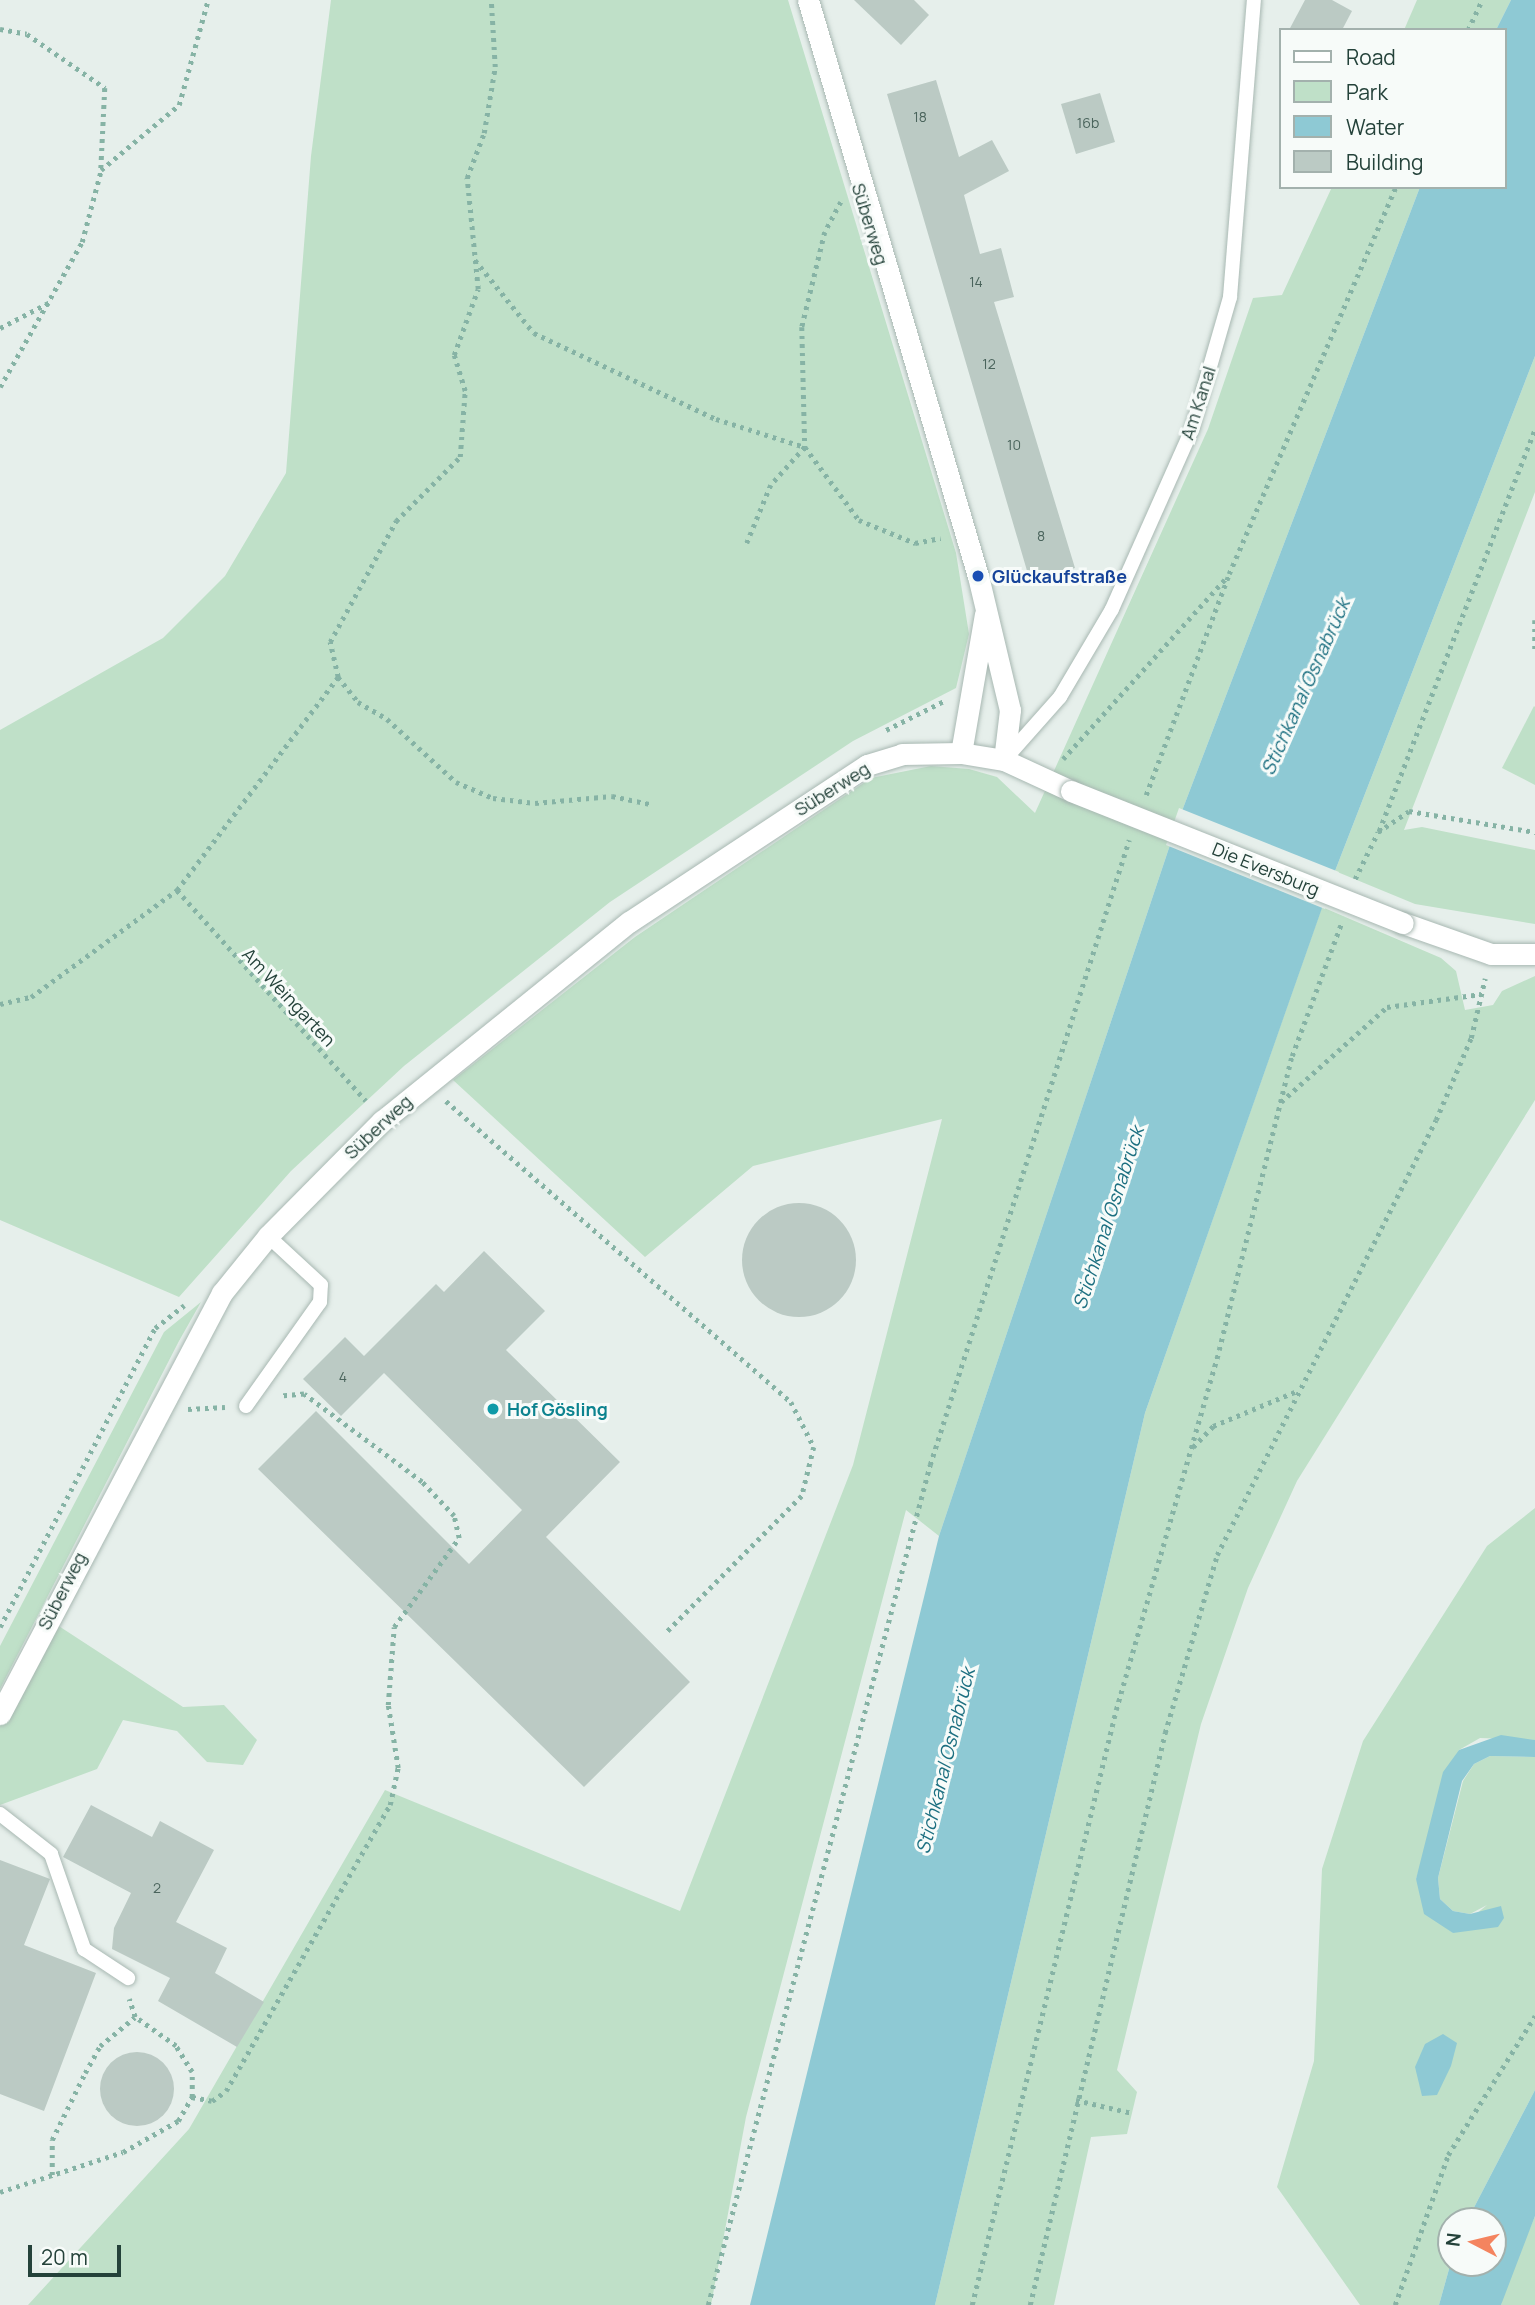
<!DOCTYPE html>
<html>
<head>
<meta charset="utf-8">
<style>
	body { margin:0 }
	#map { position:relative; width:1535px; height:2305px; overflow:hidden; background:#e6efeb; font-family:Manrope,sans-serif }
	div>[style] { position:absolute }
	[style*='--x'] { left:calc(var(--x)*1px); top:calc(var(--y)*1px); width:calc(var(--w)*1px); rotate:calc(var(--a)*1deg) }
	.green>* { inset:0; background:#bfe0c8 }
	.water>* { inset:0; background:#8ec9d4 }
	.pier>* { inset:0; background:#e6efeb }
	.building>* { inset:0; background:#bbcac4 }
	.round { border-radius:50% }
	.path>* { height:4.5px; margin-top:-2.25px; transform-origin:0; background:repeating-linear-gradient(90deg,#86b3a5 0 3.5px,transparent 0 8.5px) }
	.roads { filter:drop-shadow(0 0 2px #a8b8b2) drop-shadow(0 0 2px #a8b8b2) }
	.service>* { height:14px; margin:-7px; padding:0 7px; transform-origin:7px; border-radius:7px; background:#fff }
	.minor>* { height:21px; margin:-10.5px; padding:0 10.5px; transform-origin:10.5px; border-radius:10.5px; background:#fff }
	.bridges { filter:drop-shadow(0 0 2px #a8b8b2) drop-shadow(0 0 2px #a8b8b2) }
	.minor-bridge>* { height:21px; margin:-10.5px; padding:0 10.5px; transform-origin:10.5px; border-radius:10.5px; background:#fff }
	.dots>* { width:19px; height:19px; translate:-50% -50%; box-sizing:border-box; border:4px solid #f7fbf9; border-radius:50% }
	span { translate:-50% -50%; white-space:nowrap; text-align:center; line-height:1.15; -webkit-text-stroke:6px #f7fbf9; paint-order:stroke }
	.number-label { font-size:14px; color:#4a645c }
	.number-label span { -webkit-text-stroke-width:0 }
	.street-label { font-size:18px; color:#24423a }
	.transit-label { font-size:18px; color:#164399; font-weight:700 }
	.left { translate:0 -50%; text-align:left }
	.culture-label { font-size:18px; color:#0d838f; font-weight:700 }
	.water-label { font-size:19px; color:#1c6f80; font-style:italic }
	.legend { position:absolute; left:1279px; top:28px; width:228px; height:161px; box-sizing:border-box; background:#f7fbf9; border:2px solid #a3b1ad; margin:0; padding:9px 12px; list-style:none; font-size:21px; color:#24423a }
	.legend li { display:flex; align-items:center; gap:14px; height:35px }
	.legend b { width:35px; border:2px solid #a3b1ad }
	.north { position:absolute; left:1437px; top:2207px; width:70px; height:70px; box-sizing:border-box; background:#f7fbf9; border:2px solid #a3b1ad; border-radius:50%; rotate:277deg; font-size:19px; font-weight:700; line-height:28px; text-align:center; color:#24423a }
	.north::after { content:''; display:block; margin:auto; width:24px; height:32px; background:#f4845f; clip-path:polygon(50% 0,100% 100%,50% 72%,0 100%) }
	.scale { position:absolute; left:28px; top:2245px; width:93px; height:32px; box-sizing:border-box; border:4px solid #24423a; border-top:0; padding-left:9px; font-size:21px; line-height:24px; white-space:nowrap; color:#24423a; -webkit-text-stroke:5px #f7fbf9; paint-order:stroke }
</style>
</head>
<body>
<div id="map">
	<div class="green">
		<i style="clip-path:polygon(331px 0,788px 0,956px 553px,969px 634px,956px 688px,853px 741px,610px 902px,404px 1066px,291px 1171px,179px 1297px,0 1220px,0 730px,163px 638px,225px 576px,286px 473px,311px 156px)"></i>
		<i style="clip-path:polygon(1417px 0,1511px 0,1496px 30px,1404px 30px)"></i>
		<i style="clip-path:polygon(1332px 187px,1420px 187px,1177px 824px,939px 1536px,906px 1510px,746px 2117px,711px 2305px,28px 2305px,189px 2129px,385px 1790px,680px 1911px,853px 1465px,942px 1119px,753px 1166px,645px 1257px,453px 1080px,635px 937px,871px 778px,931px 766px,969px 769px,997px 777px,1035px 813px,1208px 429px,1253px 298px,1282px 295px)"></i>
		<i style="clip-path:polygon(1535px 356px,1535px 492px,1404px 830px,1422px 827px,1535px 850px,1535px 924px,1415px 904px,1335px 871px)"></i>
		<i style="clip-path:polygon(1534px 706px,1535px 707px,1535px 785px,1502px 768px)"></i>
		<i style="clip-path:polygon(1322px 907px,1441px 958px,1456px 971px,1465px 1010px,1493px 1005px,1502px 991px,1535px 976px,1535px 1100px,1297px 1481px,1248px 1588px,1201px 1724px,1117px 2070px,1137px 2092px,1127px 2134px,1091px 2137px,1054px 2305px,935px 2305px,1145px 1413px)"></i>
		<i style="clip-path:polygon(201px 1302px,179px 1341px,0 1689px,0 1646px,164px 1332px)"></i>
		<i style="clip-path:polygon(1535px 1508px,1535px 1740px,1480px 1738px,1459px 1750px,1416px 1879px,1453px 1933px,1487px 1905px,1470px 1914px,1453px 1911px,1440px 1899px,1438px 1878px,1463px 1781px,1474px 1764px,1490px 1756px,1535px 1757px,1535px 2090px,1467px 2221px,1451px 2221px,1451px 2262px,1439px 2305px,1360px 2305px,1277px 2187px,1314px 2061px,1322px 1869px,1363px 1741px,1487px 1546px)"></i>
		<i style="clip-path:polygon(48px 1619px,183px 1707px,224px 1705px,257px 1740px,243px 1765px,207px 1762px,177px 1731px,123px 1720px,97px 1769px,0 1805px,0 1714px)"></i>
		<i style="clip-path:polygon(1535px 2216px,1535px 2305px,1501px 2305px,1504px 2290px)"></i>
	</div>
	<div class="water">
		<i style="clip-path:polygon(1511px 0,1535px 0,1535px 356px,1335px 871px,1145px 1413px,935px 2305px,750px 2305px,939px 1536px,1177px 824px,1420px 187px,1505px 187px,1505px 30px,1496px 30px)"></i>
		<i style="clip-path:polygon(1501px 1735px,1535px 1740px,1535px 1757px,1490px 1756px,1474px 1764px,1462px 1781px,1438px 1878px,1440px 1899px,1453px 1911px,1470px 1914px,1501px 1906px,1504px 1918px,1498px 1927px,1453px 1933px,1424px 1914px,1416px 1879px,1443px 1772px,1459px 1750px)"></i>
		<i style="clip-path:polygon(1443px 2034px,1457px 2043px,1451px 2066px,1437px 2095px,1422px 2096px,1415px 2067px,1425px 2044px)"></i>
		<i style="clip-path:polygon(1535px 2090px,1535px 2216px,1501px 2305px,1439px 2305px,1451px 2262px,1493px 2263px,1493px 2221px,1467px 2221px)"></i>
	</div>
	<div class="pier">
		<i style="clip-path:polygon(1179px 808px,1339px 872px,1325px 909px,1166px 845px)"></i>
	</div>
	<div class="building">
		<i style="clip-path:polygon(854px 0,914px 0,929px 15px,901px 45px)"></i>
		<i style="clip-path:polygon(1305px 0,1332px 0,1352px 11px,1342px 30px,1289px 30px)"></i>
		<i style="clip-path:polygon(936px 80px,959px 157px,992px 140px,1009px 171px,964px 195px,980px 254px,1001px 248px,1014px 297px,994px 302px,1075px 568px,1030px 581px,887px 94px)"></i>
		<i style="clip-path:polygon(1100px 93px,1115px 142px,1076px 154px,1061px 104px)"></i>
		<i class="round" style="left:742px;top:1203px;width:114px;height:114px"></i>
		<i style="clip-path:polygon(484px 1251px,545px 1311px,506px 1350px,620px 1462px,546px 1537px,690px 1682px,584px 1787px,258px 1469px,316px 1411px,469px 1564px,522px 1510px,384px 1373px,341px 1416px,303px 1379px,345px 1337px,364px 1356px,436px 1284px,444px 1292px)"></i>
		<i style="clip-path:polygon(91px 1805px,152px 1837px,160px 1821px,214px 1850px,176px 1922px,227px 1948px,215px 1973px,264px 2002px,237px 2047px,158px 2001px,170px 1978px,112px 1949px,114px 1928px,131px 1893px,63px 1857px)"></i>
		<i style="clip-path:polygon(0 1860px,50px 1879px,24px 1945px,96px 1973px,44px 2111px,0 2094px)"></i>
		<i class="round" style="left:100px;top:2052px;width:74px;height:74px"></i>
	</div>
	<div class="path">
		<i style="--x:0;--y:29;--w:27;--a:10"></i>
		<i style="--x:27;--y:34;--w:95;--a:34.7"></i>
		<i style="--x:105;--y:88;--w:82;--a:92.8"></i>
		<i style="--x:101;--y:170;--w:102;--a:-39.8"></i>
		<i style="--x:179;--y:105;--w:109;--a:-74.6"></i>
		<i style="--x:1468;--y:30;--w:33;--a:-65"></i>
		<i style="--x:841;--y:202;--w:34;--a:118"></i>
		<i style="--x:825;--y:232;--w:98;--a:103.6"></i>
		<i style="--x:802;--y:327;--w:120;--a:88.6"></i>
		<i style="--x:805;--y:447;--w:91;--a:53.5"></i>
		<i style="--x:859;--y:520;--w:61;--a:22.3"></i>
		<i style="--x:915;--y:543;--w:26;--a:-11"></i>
		<i style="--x:475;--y:260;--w:94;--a:51.1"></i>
		<i style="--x:534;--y:333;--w:201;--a:25.3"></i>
		<i style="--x:716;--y:419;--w:93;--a:17.5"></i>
		<i style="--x:805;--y:447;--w:51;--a:131.8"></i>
		<i style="--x:771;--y:485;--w:63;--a:112.5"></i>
		<i style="--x:0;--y:328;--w:56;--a:-27.5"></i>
		<i style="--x:0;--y:387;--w:167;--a:-60.5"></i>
		<i style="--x:82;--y:242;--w:74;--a:-75.2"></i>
		<i style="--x:1535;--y:620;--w:33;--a:90"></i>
		<i style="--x:338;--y:677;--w:32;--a:51"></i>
		<i style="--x:358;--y:702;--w:34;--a:30"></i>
		<i style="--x:387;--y:719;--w:93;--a:42.4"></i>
		<i style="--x:456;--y:782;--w:40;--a:23.4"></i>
		<i style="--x:493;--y:798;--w:42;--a:6.8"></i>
		<i style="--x:535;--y:803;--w:77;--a:-5.2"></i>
		<i style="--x:612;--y:796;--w:38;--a:12"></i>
		<i style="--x:886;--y:730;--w:65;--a:-26.6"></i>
		<i style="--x:1063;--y:759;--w:244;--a:-48"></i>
		<i style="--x:1146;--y:795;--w:236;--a:-69.4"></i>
		<i style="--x:1229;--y:574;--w:421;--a:-66.7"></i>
		<i style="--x:1379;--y:831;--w:432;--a:-68.8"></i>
		<i style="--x:1355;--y:879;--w:52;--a:-63.9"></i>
		<i style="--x:1378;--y:832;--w:37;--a:-34"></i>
		<i style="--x:1409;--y:811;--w:128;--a:9.5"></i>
		<i style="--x:177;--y:890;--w:283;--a:48.1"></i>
		<i style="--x:0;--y:1004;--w:32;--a:-13"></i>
		<i style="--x:31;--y:997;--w:181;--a:-36.2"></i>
		<i style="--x:177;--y:890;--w:267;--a:-52.9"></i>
		<i style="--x:338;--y:677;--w:36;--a:-103"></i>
		<i style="--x:330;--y:642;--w:138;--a:-61.4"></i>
		<i style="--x:396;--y:521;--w:91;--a:-45"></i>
		<i style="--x:460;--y:457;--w:66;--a:-85.7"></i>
		<i style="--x:465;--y:391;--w:38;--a:-107"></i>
		<i style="--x:454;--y:355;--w:70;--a:-70"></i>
		<i style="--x:478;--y:289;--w:112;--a:-95.7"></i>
		<i style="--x:467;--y:178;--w:48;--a:-69.3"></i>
		<i style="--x:484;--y:133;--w:67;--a:-80.5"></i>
		<i style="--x:495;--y:67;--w:67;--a:-93.4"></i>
		<i style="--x:446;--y:1101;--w:458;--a:41.1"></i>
		<i style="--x:791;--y:1402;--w:51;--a:62.9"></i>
		<i style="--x:814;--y:1447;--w:50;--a:103.8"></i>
		<i style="--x:802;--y:1496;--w:193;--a:134.8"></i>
		<i style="--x:1281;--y:1102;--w:142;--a:-41.9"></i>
		<i style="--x:1387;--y:1007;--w:95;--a:-7.9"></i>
		<i style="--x:188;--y:1409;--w:37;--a:-3"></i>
		<i style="--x:1193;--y:1447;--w:29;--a:-46"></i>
		<i style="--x:1213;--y:1426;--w:91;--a:-22.6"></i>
		<i style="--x:0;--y:1627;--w:337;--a:-62.6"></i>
		<i style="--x:155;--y:1328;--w:37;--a:-38"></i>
		<i style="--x:192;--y:2097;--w:20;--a:11"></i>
		<i style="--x:212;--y:2101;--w:17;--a:-36"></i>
		<i style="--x:226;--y:2091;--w:330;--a:-60.2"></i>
		<i style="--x:390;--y:1805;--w:38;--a:-78"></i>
		<i style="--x:398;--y:1768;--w:64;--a:-99"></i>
		<i style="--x:388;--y:1705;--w:78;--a:-85.6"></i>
		<i style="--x:394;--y:1627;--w:110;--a:-53.9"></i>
		<i style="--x:459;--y:1538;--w:23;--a:-103"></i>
		<i style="--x:454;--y:1516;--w:47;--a:-133.3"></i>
		<i style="--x:422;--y:1482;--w:147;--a:-143.3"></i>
		<i style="--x:304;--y:1394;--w:23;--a:175"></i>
		<i style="--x:1076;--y:2100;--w:57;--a:13.1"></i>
		<i style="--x:52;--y:2175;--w:35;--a:-90"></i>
		<i style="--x:52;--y:2140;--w:75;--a:-63.8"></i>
		<i style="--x:85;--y:2073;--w:31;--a:-61"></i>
		<i style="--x:100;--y:2046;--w:45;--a:-39.6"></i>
		<i style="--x:0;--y:2192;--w:129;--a:-18"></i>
		<i style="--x:123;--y:2152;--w:63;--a:-29.4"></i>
		<i style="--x:178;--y:2121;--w:28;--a:-60"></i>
		<i style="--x:192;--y:2097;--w:25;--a:-90"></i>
		<i style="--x:192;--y:2072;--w:31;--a:-122"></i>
		<i style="--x:176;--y:2046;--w:50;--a:-144.7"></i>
		<i style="--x:135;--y:2017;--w:19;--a:-108"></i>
		<i style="--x:708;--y:2305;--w:869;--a:-75.2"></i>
		<i style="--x:930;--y:1465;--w:656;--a:-72.34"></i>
		<i style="--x:972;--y:2305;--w:612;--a:-76.4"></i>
		<i style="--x:1116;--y:1710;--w:374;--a:-74"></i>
		<i style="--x:1219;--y:1350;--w:303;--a:-76.1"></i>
		<i style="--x:1292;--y:1056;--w:141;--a:-69.6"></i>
		<i style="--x:1030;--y:2305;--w:588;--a:-76.72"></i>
		<i style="--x:1165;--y:1733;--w:185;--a:-73.7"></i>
		<i style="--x:1217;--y:1555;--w:487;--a:-63.3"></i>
		<i style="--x:1436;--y:1120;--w:89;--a:-66.9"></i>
		<i style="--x:1471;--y:1038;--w:61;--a:-76.7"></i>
		<i style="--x:1395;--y:2305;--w:159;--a:-70.5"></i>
		<i style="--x:1448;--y:2155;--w:164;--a:-58"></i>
	</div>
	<div class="roads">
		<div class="service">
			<i style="--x:1005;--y:759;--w:83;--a:-48.4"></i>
			<i style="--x:1060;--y:697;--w:102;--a:-59.4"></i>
			<i style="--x:1112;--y:609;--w:197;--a:-66"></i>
			<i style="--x:1192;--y:429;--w:137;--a:-73.9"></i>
			<i style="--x:1230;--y:297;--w:298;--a:-85.4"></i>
			<i style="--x:246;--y:1406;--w:128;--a:-54.6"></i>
			<i style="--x:320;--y:1302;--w:17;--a:-87"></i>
			<i style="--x:321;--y:1285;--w:72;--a:-137.2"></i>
			<i style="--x:0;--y:1814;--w:65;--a:38.1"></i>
			<i style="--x:51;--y:1854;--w:101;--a:70.8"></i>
			<i style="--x:84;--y:1949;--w:53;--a:33.4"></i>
		</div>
		<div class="minor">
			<i style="--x:808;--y:0;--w:601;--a:73.56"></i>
			<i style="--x:978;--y:576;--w:138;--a:76.6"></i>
			<i style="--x:1010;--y:710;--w:50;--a:96.8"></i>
			<i style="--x:961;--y:753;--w:141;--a:-80.2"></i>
			<i style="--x:1403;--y:923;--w:93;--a:19.4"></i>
			<i style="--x:1491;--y:954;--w:44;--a:0"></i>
			<i style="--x:0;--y:1714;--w:476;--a:-62.2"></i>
			<i style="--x:222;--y:1293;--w:73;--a:-51.1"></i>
			<i style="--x:268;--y:1236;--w:162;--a:-45.3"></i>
			<i style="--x:382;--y:1121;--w:317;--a:-38.9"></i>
			<i style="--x:629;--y:922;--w:285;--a:-33.4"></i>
			<i style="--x:867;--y:765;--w:37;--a:-17"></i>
			<i style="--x:902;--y:754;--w:59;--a:-1"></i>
			<i style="--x:961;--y:753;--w:44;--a:9.2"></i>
			<i style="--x:1004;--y:760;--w:74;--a:24.8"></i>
		</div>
	</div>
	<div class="bridges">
		<div class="minor-bridge">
			<i style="--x:1071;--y:791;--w:357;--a:21.7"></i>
		</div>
	</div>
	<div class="dots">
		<i style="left:978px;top:576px;background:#1a4fb4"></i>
		<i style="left:493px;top:1409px;background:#0f9aa8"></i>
	</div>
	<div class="number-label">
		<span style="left:920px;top:117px">18</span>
		<span style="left:1088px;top:123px">16b</span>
		<span style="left:976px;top:282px">14</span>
		<span style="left:989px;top:364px">12</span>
		<span style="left:1014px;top:445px">10</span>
		<span style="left:1041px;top:536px">8</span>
		<span style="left:343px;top:1377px">4</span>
		<span style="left:157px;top:1888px">2</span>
	</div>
	<div class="street-label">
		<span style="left:870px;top:224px;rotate:73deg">Süberweg</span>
		<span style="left:1198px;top:403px;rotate:-72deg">Am Kanal</span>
		<span style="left:832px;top:789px;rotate:-32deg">Süberweg</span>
		<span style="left:1266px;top:869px;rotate:22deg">Die Eversburg</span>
		<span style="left:289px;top:997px;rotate:47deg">Am Weingarten</span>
		<span style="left:378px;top:1127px;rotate:-43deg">Süberweg</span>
		<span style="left:62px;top:1591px;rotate:-63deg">Süberweg</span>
	</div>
	<div class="transit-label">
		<span class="left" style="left:992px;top:576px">Glückaufstraße</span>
	</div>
	<div class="culture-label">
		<span class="left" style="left:507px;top:1409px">Hof Gösling</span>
	</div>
	<div class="water-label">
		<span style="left:1306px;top:687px;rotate:-66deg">Stichkanal Osnabrück</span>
		<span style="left:1109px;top:1218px;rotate:-72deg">Stichkanal Osnabrück</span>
		<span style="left:946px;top:1761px;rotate:-76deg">Stichkanal Osnabrück</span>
	</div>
	<ul class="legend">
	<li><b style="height:9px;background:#fff"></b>Road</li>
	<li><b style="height:19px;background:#bfe0c8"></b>Park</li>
	<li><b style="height:19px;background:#8ec9d4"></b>Water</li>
	<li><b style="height:19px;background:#bbcac4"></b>Building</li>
	</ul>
	<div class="north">N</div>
	<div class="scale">20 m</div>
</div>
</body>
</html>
